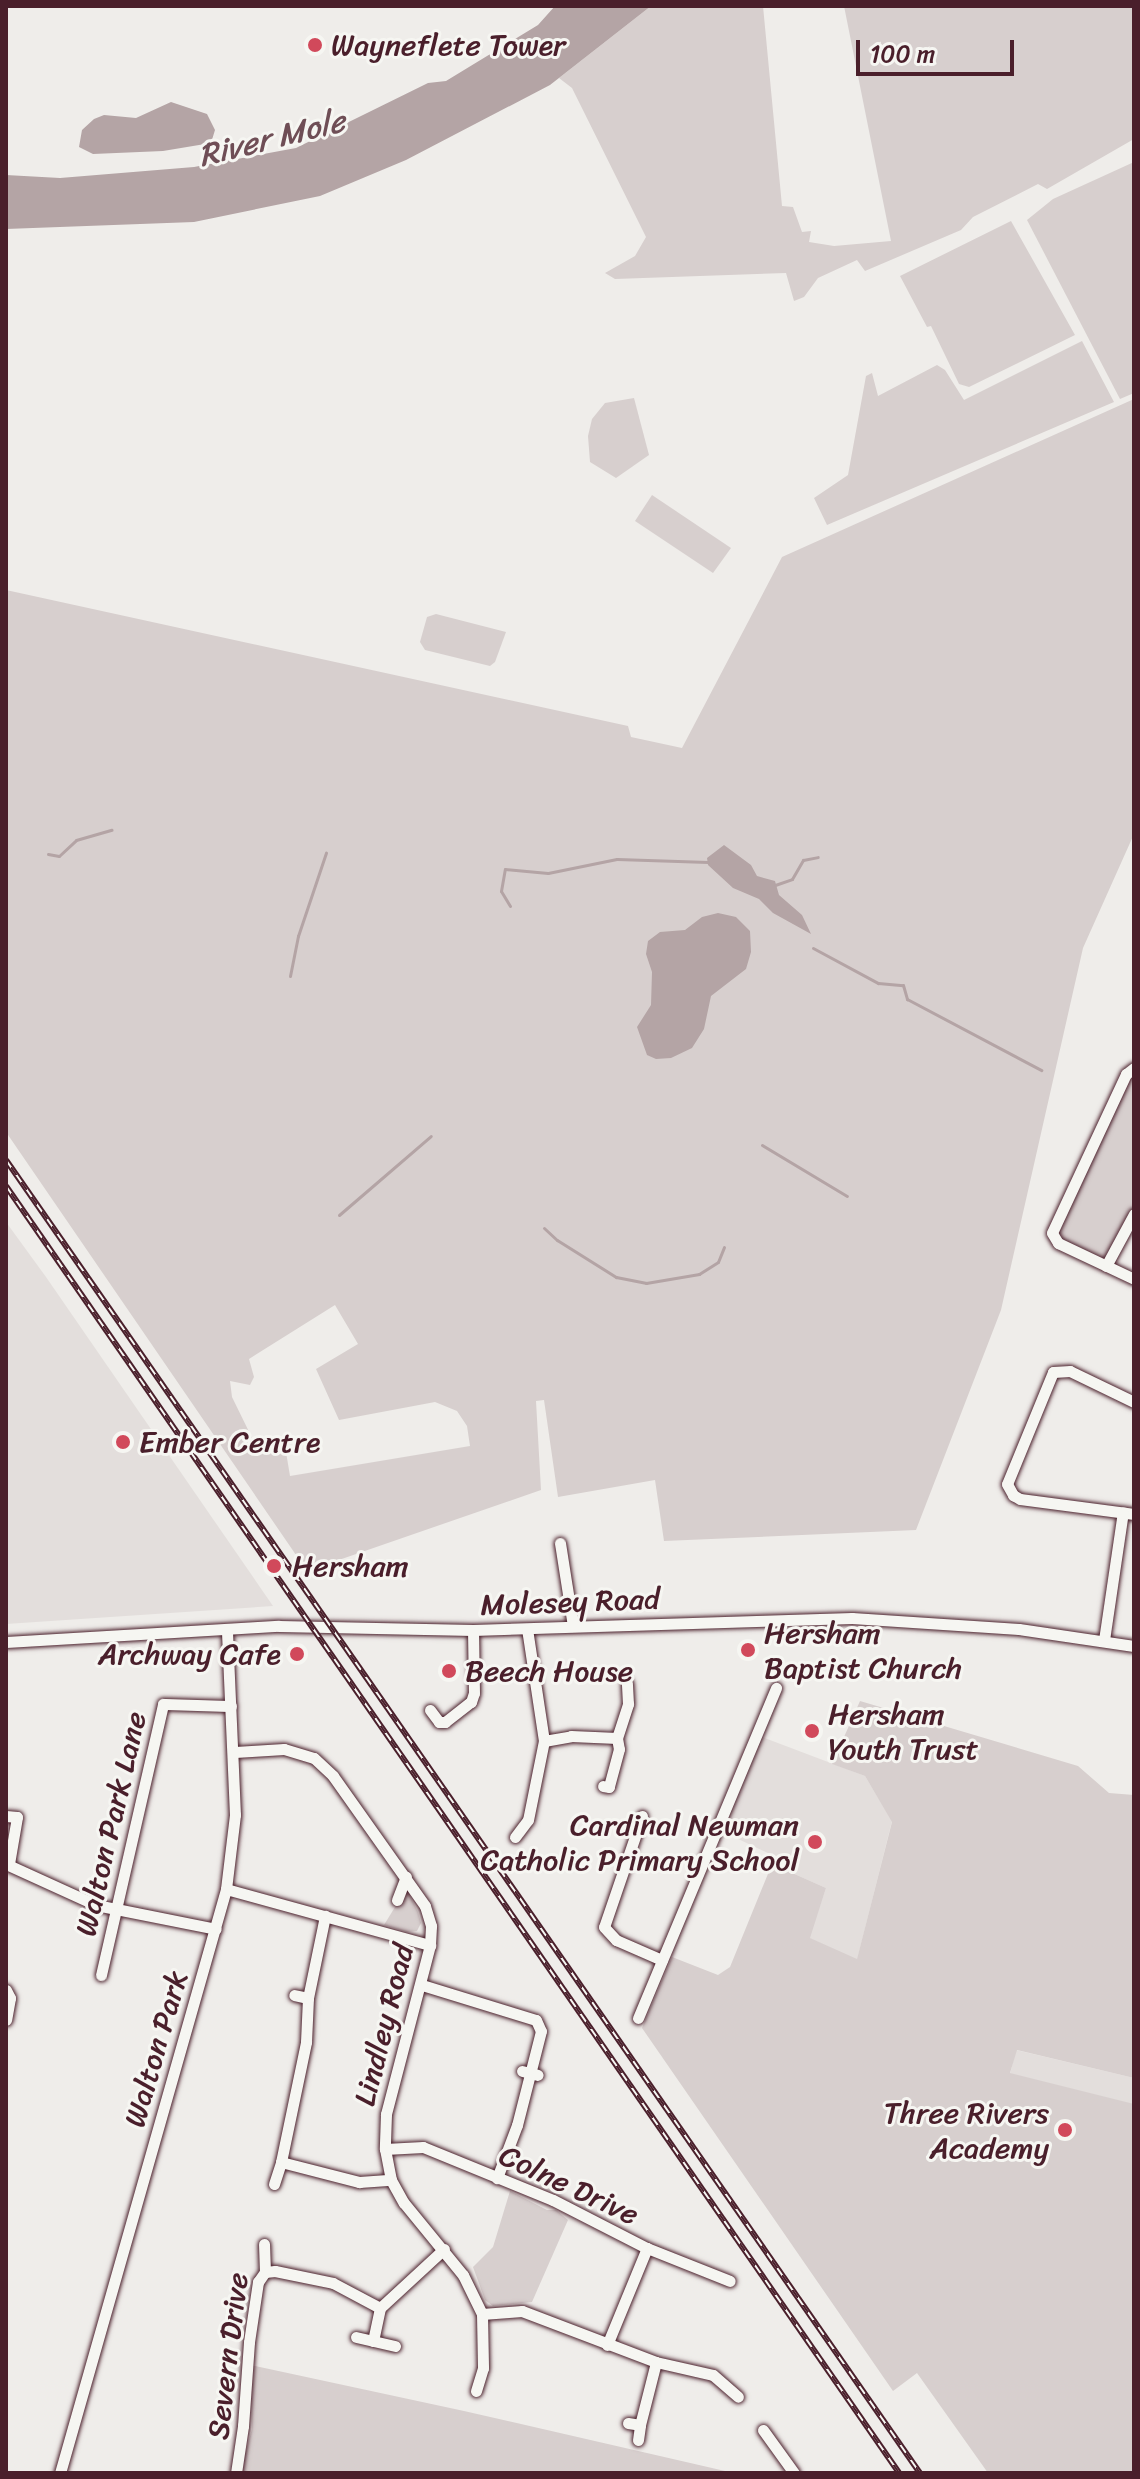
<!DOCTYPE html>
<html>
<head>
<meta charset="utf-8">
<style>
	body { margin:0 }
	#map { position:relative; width:1140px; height:2479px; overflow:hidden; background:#efedea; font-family:Sriracha,sans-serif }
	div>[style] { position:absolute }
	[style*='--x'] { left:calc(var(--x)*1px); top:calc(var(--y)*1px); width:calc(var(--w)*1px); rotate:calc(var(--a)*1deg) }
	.built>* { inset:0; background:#e3dedc }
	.green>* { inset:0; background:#d7cfce }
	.water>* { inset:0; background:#b4a4a5 }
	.stream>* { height:3px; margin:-1.5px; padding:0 1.5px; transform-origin:1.5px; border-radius:1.5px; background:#b4a4a5 }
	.roads { filter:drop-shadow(0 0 2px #4a1f2b) drop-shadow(0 0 2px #4a1f2b) }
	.minor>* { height:11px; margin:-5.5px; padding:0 5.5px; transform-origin:5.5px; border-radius:5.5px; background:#f6f6f2 }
	.rail>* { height:6px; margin-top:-3px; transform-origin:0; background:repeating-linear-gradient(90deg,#f6f6f2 0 9px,#4a1f2b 0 18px); box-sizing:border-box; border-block:2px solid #4a1f2b }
	.dots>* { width:22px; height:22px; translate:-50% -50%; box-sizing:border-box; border:4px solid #f6f6f2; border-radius:50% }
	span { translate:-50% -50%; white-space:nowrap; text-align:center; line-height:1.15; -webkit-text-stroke:6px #f6f6f2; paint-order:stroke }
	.poi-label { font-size:30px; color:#4a1f2b }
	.left { translate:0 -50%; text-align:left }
	.right { translate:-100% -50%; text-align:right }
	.street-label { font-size:30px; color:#4a1f2b }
	.water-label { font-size:32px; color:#6f4e56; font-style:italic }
	.frame { position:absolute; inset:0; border:8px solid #4a1f2b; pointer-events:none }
	.scale { position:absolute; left:856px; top:40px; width:158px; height:36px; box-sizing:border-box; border:4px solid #4a1f2b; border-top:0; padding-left:10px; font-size:24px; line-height:28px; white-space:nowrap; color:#4a1f2b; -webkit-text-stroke:6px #f6f6f2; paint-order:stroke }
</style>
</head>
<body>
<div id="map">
	<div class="built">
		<i style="clip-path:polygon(6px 1222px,46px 1277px,273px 1606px,6px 1624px)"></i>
		<i style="clip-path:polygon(757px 1735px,865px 1776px,892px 1821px,857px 1960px,809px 1938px,826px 1888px,772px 1864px,770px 1854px,717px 1829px)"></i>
		<i style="clip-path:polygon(1016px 2050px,1134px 2078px,1134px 2218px,1010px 2074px)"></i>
	</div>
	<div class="green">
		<i style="clip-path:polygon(651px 6px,763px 6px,782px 206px,793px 207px,802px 232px,811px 231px,809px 242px,834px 246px,891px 241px,844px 6px,1134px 6px,1134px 139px,1047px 189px,1038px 184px,973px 217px,961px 230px,865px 271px,857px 260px,818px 278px,804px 297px,794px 301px,786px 273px,615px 279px,605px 273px,635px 256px,646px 237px,572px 88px,559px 78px)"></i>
		<i style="clip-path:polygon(1134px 162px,1134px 393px,1120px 399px,1027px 220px,1053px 199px)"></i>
		<i style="clip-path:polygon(1011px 221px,1075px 335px,969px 387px,959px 384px,931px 326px,927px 327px,900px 276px)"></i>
		<i style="clip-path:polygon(1082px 341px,1114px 402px,827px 525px,814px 498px,848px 475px,866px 376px,872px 373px,878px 396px,937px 365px,945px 370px,964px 400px)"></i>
		<i style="clip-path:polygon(634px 398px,649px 455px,616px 478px,590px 462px,588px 436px,592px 419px,605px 403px)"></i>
		<i style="clip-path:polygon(evenodd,1134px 399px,1134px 834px,1083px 948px,1001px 1310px,916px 1530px,664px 1541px,655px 1480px,558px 1497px,544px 1400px,536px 1401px,541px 1490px,307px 1571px,6px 1132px,6px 590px,628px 726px,631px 737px,682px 748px,782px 557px,1134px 399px,335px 1305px,358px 1344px,316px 1369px,339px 1420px,435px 1402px,457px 1411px,467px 1426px,470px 1446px,290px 1476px,285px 1446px,259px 1452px,232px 1397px,230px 1381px,250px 1385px,254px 1377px,249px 1359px,335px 1305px)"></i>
		<i style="clip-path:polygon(652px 495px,731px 548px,713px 573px,635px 521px)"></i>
		<i style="clip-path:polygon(436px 614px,506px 632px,495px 662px,490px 666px,425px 650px,420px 642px,427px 617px)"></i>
		<i style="clip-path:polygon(1134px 1068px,1134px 1214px,1106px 1266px,1058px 1243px,1053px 1228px)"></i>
		<i style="clip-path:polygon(860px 1701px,1078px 1766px,1109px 1793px,1134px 1795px,1134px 2078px,1017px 2050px,1010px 2073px,1134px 2104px,1134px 2473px,988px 2473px,917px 2373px,893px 2391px,642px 2028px,672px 1957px,718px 1975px,730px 1967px,772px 1864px,826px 1888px,810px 1938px,857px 1959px,892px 1822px,865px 1776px,832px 1764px)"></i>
		<i style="clip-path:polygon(403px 1894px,409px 1894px,418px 1912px,421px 1923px,417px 1931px,407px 1932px,384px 1925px)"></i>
		<i style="clip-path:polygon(510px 2191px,547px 2210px,556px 2210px,568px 2220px,532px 2302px,493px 2306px,485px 2300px,473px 2267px,493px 2247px)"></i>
		<i style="clip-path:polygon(250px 2365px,464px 2411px,725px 2471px,240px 2473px,252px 2429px)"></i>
	</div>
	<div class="water">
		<i style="clip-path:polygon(555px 6px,651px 6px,550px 85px,406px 160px,320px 196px,194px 222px,6px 229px,6px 175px,60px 178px,194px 167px,296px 148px,428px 83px,446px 81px,538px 25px)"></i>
		<i style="clip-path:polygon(171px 102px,207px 114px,215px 130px,211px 143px,163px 151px,93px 154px,79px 147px,82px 130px,94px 119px,104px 115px,136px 118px)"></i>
		<i style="clip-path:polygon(724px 845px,751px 865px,757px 876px,775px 881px,779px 895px,802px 915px,811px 934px,773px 913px,759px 899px,733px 888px,708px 865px,707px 858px)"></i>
		<i style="clip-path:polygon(718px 913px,736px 917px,750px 931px,751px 952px,746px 969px,711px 996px,704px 1029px,692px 1048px,671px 1058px,656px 1059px,647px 1055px,637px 1027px,651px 1005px,652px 972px,646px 954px,648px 941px,660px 932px,685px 930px,702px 917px)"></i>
	</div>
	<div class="stream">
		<i style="--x:48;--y:854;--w:11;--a:10"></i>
		<i style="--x:59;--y:856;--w:23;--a:-43"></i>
		<i style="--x:76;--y:840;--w:37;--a:-16"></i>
		<i style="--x:775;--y:885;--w:18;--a:-19"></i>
		<i style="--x:792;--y:879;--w:22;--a:-60"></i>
		<i style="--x:803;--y:860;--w:15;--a:-11"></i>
		<i style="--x:510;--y:906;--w:17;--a:-121"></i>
		<i style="--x:501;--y:891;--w:22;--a:-80"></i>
		<i style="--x:505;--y:869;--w:43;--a:5.3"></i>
		<i style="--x:548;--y:873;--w:70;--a:-11.5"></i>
		<i style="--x:617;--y:859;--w:91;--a:1.9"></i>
		<i style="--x:813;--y:948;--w:74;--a:28.3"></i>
		<i style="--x:878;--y:983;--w:25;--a:5"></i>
		<i style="--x:903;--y:985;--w:15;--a:74"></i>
		<i style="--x:907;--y:999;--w:152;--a:27.9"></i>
		<i style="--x:290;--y:976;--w:41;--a:-78.7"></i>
		<i style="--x:298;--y:936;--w:88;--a:-71.4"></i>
		<i style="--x:762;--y:1145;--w:99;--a:31"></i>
		<i style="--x:339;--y:1215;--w:121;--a:-40.7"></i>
		<i style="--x:544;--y:1228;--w:18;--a:43"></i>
		<i style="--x:557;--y:1240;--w:70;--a:32.1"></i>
		<i style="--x:616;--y:1277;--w:31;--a:11"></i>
		<i style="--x:646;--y:1283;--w:54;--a:-9.6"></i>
		<i style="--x:699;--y:1274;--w:22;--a:-32"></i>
		<i style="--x:718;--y:1262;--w:16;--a:-68"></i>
	</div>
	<div class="roads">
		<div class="minor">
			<i style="--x:1134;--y:1068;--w:10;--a:143"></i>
			<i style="--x:1126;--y:1074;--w:175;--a:115"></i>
			<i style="--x:1052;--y:1233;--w:12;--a:59"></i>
			<i style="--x:1058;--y:1243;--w:84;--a:25.3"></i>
			<i style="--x:1106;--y:1266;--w:59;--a:-61.7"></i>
			<i style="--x:1134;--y:1402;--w:71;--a:-154.2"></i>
			<i style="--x:1070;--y:1371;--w:17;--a:177"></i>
			<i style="--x:1053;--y:1372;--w:121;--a:112.3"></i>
			<i style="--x:1007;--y:1484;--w:13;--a:61"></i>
			<i style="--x:1013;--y:1495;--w:8;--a:30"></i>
			<i style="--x:1020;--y:1499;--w:115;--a:7.5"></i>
			<i style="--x:560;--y:1543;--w:84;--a:81.1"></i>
			<i style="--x:1104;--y:1640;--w:129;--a:-81.6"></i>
			<i style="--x:6;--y:1642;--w:273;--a:-3.4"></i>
			<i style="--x:279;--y:1626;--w:194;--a:1.2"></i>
			<i style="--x:473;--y:1630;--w:379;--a:-1.8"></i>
			<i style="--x:852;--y:1618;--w:167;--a:3.8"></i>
			<i style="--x:1019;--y:1629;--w:116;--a:8.4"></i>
			<i style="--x:430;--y:1710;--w:15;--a:53"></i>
			<i style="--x:439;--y:1722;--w:6;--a:0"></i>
			<i style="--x:445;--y:1722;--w:33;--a:-38"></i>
			<i style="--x:471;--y:1702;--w:9;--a:-72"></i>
			<i style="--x:474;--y:1693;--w:63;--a:-90.9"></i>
			<i style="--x:617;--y:1738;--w:36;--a:-72"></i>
			<i style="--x:628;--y:1704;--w:21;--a:-93"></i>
			<i style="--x:544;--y:1741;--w:27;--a:-10"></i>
			<i style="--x:571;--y:1736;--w:46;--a:2.5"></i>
			<i style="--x:617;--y:1738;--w:11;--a:80"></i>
			<i style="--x:619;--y:1749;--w:39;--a:105"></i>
			<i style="--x:609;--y:1787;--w:6;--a:-171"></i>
			<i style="--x:235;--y:1752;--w:49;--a:-3.5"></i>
			<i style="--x:284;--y:1749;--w:31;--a:17"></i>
			<i style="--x:314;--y:1758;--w:26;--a:43"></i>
			<i style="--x:333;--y:1776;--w:159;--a:54.7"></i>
			<i style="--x:425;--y:1906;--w:21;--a:73"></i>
			<i style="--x:431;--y:1926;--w:19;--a:93"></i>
			<i style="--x:430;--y:1945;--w:175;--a:104.6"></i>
			<i style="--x:386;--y:2114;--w:35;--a:92"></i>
			<i style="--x:385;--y:2149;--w:32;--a:79"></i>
			<i style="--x:391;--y:2180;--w:26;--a:61"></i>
			<i style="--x:404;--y:2203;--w:93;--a:50.7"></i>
			<i style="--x:463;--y:2275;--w:43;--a:64"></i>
			<i style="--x:482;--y:2314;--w:54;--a:88.9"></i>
			<i style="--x:483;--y:2368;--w:24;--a:107"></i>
			<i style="--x:6;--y:1816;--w:11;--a:5"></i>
			<i style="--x:17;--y:1817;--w:48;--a:99.7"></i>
			<i style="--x:642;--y:1816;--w:117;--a:108.9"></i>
			<i style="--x:604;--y:1927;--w:18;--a:47"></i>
			<i style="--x:616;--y:1940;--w:50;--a:23.5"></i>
			<i style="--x:515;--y:1837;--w:21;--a:-53"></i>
			<i style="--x:528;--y:1820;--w:81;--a:-78.6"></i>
			<i style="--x:544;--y:1741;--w:113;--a:-98.6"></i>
			<i style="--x:6;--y:1864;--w:99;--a:24.5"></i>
			<i style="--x:96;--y:1905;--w:122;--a:11.3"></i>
			<i style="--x:226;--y:1889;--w:212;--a:15.4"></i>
			<i style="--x:397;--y:1900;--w:25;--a:-69"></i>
			<i style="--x:101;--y:1975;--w:278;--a:-77.1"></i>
			<i style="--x:163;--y:1704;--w:68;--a:1.7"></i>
			<i style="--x:422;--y:1985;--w:119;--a:17.1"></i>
			<i style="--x:536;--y:2020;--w:12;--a:66"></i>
			<i style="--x:541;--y:2031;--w:97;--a:104.3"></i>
			<i style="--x:517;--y:2125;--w:57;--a:110.7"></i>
			<i style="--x:6;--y:1990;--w:9;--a:63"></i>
			<i style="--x:10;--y:1998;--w:22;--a:100"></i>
			<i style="--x:308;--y:1998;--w:84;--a:-78.3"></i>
			<i style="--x:638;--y:2018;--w:358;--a:-67.3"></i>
			<i style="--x:522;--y:2071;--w:16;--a:14"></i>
			<i style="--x:385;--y:2149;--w:38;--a:-3"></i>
			<i style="--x:423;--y:2147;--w:140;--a:22.2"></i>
			<i style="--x:553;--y:2200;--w:106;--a:27.1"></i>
			<i style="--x:647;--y:2248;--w:89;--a:21.7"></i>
			<i style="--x:281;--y:2162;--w:123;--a:-78.2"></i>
			<i style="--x:306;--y:2042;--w:44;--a:-87.4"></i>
			<i style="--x:308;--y:1998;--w:14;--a:-168"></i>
			<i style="--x:274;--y:2184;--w:23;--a:-72"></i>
			<i style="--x:281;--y:2162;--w:81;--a:14.4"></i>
			<i style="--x:359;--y:2182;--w:32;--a:-4"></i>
			<i style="--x:265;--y:2272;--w:10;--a:-6"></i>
			<i style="--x:275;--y:2271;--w:59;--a:11.7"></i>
			<i style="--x:333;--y:2283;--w:53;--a:28"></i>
			<i style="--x:482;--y:2314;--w:40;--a:-4.3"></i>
			<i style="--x:522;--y:2311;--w:143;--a:20.8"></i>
			<i style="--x:656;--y:2362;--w:58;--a:12.8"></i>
			<i style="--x:713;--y:2375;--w:33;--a:41"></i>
			<i style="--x:356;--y:2337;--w:40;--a:13"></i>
			<i style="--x:373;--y:2341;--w:34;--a:-78"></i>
			<i style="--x:380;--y:2308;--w:87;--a:-42.7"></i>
			<i style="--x:607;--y:2345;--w:105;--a:-67.6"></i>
			<i style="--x:628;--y:2423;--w:12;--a:9"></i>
			<i style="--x:640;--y:2425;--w:65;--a:-75.7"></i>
			<i style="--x:763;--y:2430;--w:53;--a:54.2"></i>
			<i style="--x:638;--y:2440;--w:15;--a:-82"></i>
			<i style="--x:60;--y:2473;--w:607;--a:-74.13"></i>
			<i style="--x:226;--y:1889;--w:75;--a:-83.1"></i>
			<i style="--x:235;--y:1815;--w:185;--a:-92.5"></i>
			<i style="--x:236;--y:2473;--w:48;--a:-81.5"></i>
			<i style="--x:243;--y:2426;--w:84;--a:-85.9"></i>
			<i style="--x:249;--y:2342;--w:61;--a:-81.5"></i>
			<i style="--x:258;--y:2282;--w:12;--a:-55"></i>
			<i style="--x:265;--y:2272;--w:28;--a:-92"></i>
		</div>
	</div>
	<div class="rail">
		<i style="--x:6;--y:1160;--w:1600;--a:55.16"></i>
		<i style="--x:6;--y:1186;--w:1566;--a:55.24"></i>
	</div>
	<div class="dots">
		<i style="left:315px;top:45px;background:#d1495b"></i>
		<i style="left:123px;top:1442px;background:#d1495b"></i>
		<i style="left:274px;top:1566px;background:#d1495b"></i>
		<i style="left:748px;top:1650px;background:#d1495b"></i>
		<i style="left:297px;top:1654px;background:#d1495b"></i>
		<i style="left:449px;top:1671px;background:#d1495b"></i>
		<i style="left:812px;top:1731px;background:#d1495b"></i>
		<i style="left:815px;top:1842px;background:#d1495b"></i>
		<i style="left:1065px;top:2130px;background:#d1495b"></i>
	</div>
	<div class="poi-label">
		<span class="left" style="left:331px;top:45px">Wayneflete Tower</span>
		<span class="left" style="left:139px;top:1442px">Ember Centre</span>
		<span class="left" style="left:292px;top:1566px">Hersham</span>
		<span class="left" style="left:764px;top:1650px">Hersham<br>Baptist Church</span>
		<span class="right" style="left:281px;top:1654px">Archway Cafe</span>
		<span class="left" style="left:465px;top:1671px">Beech House</span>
		<span class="left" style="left:828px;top:1731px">Hersham<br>Youth Trust</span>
		<span class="right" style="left:799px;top:1842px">Cardinal Newman<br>Catholic Primary School</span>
		<span class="right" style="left:1049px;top:2130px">Three Rivers<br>Academy</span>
	</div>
	<div class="street-label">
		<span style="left:570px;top:1602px;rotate:-2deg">Molesey Road</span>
		<span style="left:111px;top:1824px;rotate:-77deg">Walton Park Lane</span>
		<span style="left:384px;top:2025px;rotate:-76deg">Lindley Road</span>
		<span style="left:156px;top:2049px;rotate:-74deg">Walton Park</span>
		<span style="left:569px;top:2185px;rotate:25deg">Colne Drive</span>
		<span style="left:228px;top:2356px;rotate:-83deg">Severn Drive</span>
	</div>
	<div class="water-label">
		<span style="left:272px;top:139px;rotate:-14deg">River Mole</span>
	</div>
	<div class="frame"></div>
	<div class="scale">100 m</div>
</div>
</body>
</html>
